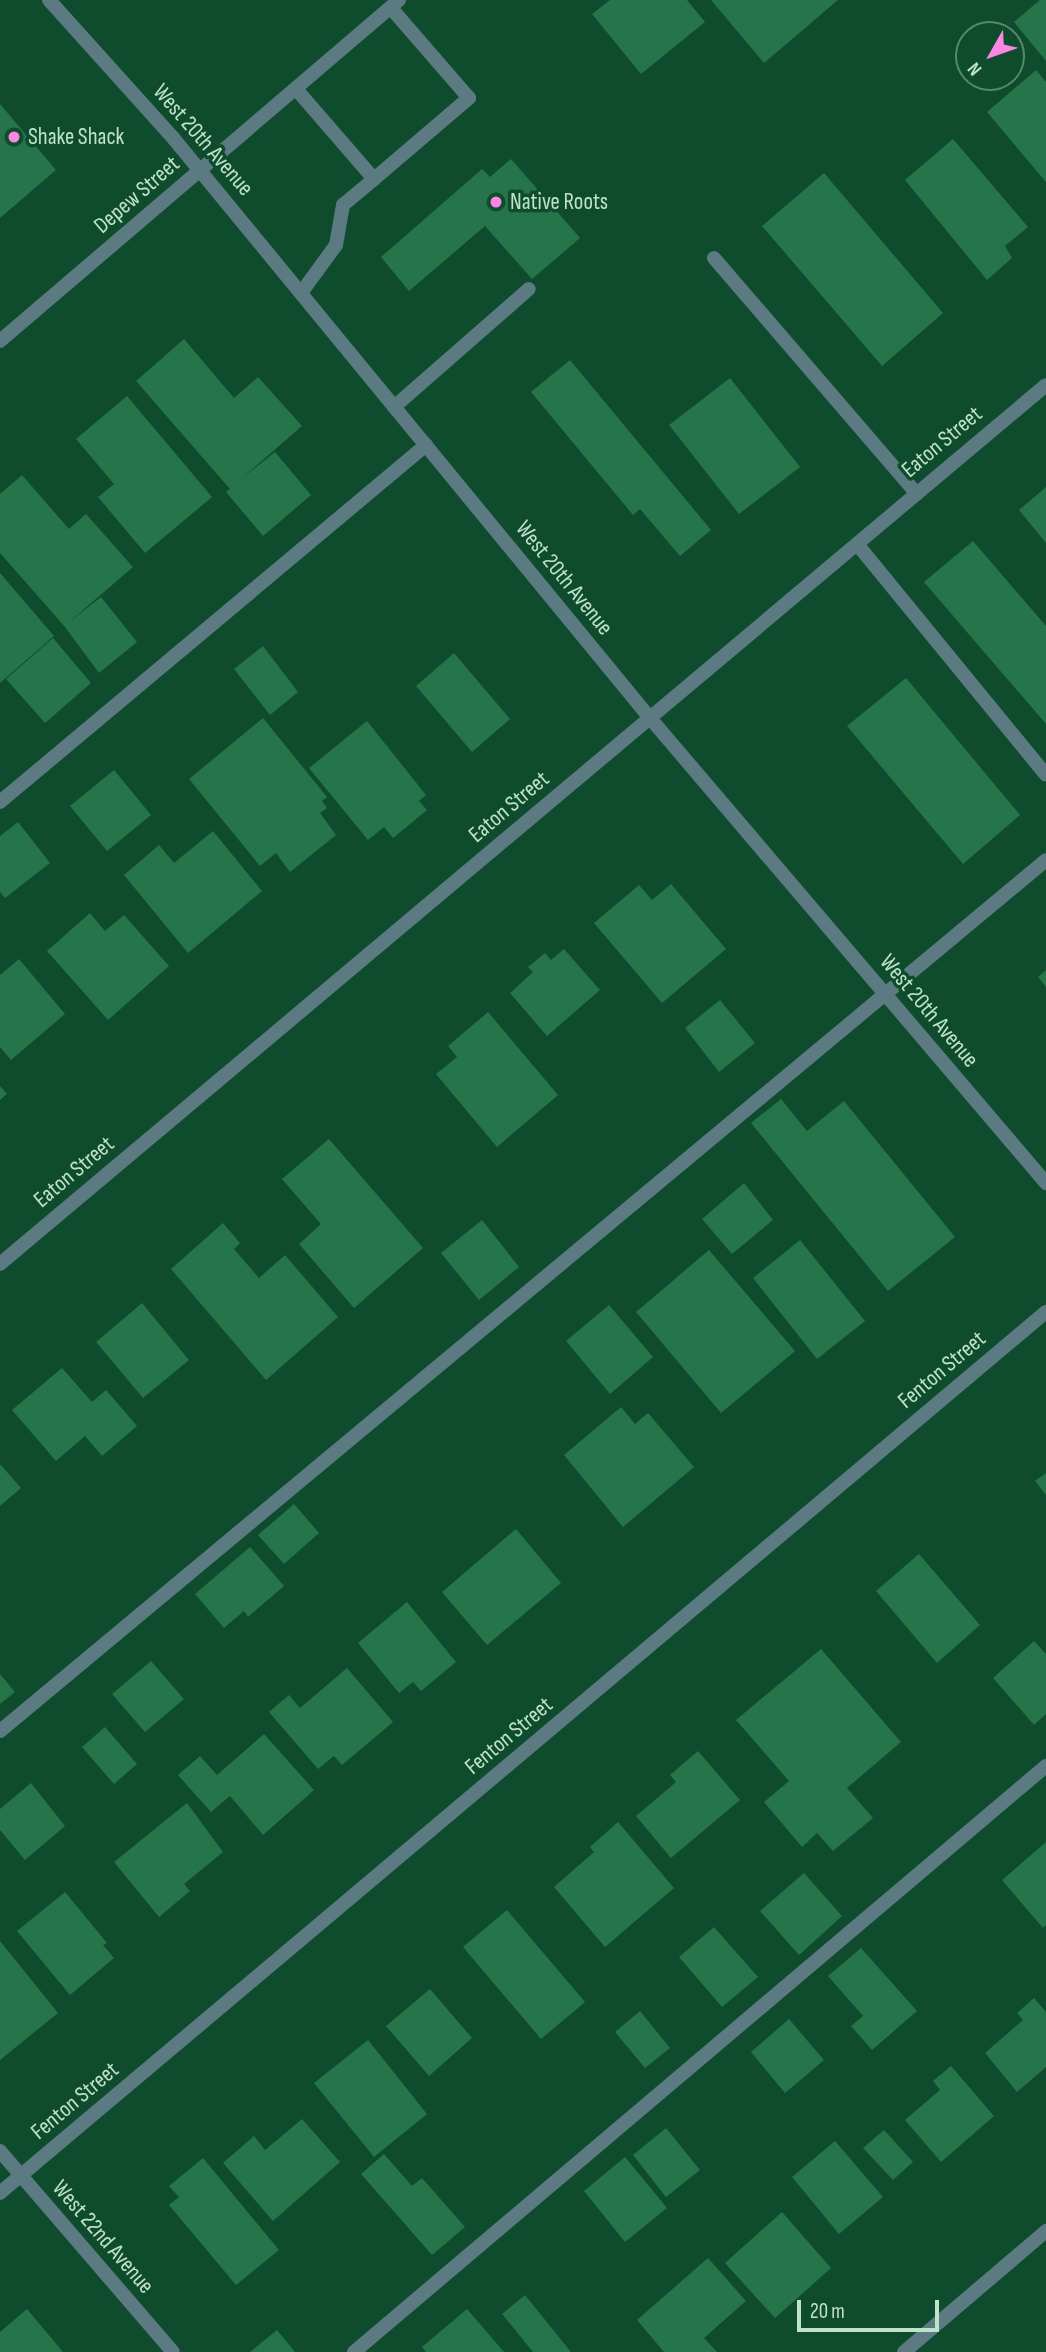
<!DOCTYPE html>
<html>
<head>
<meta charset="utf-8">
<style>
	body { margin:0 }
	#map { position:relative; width:1046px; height:2352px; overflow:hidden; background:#0f4c2d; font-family:"Sofia Sans Condensed",sans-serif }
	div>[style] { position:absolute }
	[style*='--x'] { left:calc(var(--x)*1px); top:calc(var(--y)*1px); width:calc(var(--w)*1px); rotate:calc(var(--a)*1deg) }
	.building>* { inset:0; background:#267449 }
	.service>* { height:14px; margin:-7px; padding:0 7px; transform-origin:7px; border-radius:7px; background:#5c7a82 }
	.minor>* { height:14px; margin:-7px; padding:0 7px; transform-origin:7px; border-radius:7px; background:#5c7a82 }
	.tertiary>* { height:14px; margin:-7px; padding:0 7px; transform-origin:7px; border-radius:7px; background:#5c7a82 }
	.dots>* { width:19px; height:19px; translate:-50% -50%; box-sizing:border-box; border:4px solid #0f4c2d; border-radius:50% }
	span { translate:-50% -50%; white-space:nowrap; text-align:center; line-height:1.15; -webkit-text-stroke:7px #0f4c2d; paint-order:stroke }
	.poi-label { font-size:23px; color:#bee2ca }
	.left { translate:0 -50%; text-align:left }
	.street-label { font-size:23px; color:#bee2ca }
	.north { position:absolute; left:955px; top:21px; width:70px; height:70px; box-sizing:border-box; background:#0f4c2d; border:2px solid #55886c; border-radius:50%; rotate:230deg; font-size:19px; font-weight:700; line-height:28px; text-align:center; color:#bee2ca }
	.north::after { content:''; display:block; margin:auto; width:24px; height:32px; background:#fc86e4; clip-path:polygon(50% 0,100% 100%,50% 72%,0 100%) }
	.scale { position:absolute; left:797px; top:2300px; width:142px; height:32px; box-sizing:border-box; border:4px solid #bee2ca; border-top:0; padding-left:9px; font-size:21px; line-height:24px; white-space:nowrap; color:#bee2ca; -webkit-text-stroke:5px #0f4c2d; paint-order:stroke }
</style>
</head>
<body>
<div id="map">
	<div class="building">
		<i style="clip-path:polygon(610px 0,687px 0,705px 22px,641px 74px,592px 14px)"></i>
		<i style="clip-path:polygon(711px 0,838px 0,764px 63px)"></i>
		<i style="clip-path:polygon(1040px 0,1046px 0,1046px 61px,1014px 22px)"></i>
		<i style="clip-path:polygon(1036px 70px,1046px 82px,1046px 182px,987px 112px)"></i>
		<i style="clip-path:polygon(0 104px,56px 170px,0 218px)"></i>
		<i style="clip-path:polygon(953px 139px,1028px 227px,1005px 246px,1012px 258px,987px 280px,905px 180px)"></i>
		<i style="clip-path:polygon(511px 159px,580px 238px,532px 279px,485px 226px,409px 291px,381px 257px,482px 169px,490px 177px)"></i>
		<i style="clip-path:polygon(824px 173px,943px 313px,882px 366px,762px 226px)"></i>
		<i style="clip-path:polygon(184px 339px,234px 398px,258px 377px,302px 426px,241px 479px,275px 452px,311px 495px,263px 536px,226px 492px,230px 489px,136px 381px)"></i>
		<i style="clip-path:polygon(570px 360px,711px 530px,680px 556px,640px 509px,633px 515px,531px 392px)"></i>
		<i style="clip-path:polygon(730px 378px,800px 467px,739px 514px,669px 425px)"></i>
		<i style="clip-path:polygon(127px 396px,212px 497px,145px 553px,98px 497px,114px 484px,76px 439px)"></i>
		<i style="clip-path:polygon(22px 475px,69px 529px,86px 514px,133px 567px,68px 623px,101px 597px,137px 642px,99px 673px,65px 627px,0 553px,0 494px)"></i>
		<i style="clip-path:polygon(1046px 487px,1046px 543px,1019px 510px)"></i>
		<i style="clip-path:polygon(973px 541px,1046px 626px,1046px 724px,924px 582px)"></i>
		<i style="clip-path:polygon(0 573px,54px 636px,0 683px)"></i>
		<i style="clip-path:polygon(53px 638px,91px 683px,45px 723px,6px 679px)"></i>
		<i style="clip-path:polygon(263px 646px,298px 692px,270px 715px,234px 669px)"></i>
		<i style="clip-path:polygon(454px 653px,510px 719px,472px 752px,416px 686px)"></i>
		<i style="clip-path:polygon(906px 678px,1020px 815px,963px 864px,847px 726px)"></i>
		<i style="clip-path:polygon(263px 718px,327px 797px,322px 801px,327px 808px,320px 813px,336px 835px,290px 872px,276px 853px,260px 866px,189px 779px)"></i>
		<i style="clip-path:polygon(367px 721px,426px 795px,419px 801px,427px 810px,393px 838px,384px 827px,368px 840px,309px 768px)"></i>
		<i style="clip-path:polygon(114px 770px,151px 815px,107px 851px,70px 806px)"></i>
		<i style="clip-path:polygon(18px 822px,50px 863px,5px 898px,0 892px,0 836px)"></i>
		<i style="clip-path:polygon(213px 831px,262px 891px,188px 953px,124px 875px,159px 845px,174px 863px)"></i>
		<i style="clip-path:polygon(671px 884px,726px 949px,662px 1003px,594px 923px,639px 885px,652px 900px)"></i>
		<i style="clip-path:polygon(90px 913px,105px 931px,124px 915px,169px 966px,108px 1020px,47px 951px)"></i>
		<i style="clip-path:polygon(564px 949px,600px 990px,547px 1036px,510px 993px,533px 972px,528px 967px,545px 953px,551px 960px)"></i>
		<i style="clip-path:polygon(19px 959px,65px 1014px,11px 1060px,0 1047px,0 975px)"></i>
		<i style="clip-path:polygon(1046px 970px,1046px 987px,1038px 977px)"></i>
		<i style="clip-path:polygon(720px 1000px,755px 1043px,719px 1072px,685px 1028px)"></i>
		<i style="clip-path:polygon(488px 1012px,558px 1095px,497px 1147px,436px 1074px,457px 1057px,448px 1046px)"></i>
		<i style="clip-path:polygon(0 1086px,7px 1094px,0 1100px)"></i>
		<i style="clip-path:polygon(781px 1099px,807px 1131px,844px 1101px,955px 1237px,888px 1291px,751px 1123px)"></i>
		<i style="clip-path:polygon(329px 1139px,423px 1248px,354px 1308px,299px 1244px,321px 1224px,282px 1179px)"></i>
		<i style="clip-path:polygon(744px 1183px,773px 1220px,732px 1254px,702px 1219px)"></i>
		<i style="clip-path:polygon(482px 1220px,519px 1267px,479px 1300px,441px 1253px)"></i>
		<i style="clip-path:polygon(223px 1223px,240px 1243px,234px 1249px,259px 1278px,285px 1255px,338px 1317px,266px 1380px,171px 1269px)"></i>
		<i style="clip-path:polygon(800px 1240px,865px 1321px,817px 1359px,753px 1278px)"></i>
		<i style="clip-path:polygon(709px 1250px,795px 1351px,721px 1413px,636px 1312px)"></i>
		<i style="clip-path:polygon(142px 1303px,189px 1360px,143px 1398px,96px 1342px)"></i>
		<i style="clip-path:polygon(609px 1305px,653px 1357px,610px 1394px,566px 1341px)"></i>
		<i style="clip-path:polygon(62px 1368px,92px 1402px,106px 1390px,137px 1426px,102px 1456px,85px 1436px,56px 1461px,12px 1410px)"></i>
		<i style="clip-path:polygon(621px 1407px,635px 1424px,648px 1413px,694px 1467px,623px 1527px,564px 1455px)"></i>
		<i style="clip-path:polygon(0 1464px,21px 1488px,0 1506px)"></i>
		<i style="clip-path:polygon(1046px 1473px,1046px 1495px,1035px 1481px)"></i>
		<i style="clip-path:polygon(294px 1504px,319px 1533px,284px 1564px,258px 1535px)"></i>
		<i style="clip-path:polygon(516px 1529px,561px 1583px,487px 1645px,442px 1592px)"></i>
		<i style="clip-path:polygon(250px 1547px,284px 1586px,248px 1617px,244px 1611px,224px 1628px,195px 1594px)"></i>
		<i style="clip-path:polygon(919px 1554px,980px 1625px,937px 1663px,876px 1591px)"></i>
		<i style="clip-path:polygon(407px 1602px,456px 1662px,421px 1691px,413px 1682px,399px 1693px,358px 1643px)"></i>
		<i style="clip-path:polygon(1034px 1641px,1046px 1654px,1046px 1714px,1034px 1725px,993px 1678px)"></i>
		<i style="clip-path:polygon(821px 1649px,901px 1742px,847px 1788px,873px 1818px,833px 1851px,817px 1833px,802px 1847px,764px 1802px,789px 1781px,736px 1720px)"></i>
		<i style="clip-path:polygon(151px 1661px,184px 1699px,145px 1732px,112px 1694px)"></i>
		<i style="clip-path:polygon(347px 1668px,393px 1722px,342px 1765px,334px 1756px,318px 1769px,269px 1712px,289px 1695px,300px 1708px)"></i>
		<i style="clip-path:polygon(0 1674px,15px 1692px,0 1704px)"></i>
		<i style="clip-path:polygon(105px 1727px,137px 1764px,114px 1784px,82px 1747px)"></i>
		<i style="clip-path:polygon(264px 1734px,314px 1790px,263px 1835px,230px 1796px,211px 1812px,178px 1775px,200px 1756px,217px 1775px)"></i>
		<i style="clip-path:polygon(698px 1751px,740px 1800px,671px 1858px,636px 1816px,676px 1782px,670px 1775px)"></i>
		<i style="clip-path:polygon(31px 1783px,65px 1826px,25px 1860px,0 1830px,0 1809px)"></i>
		<i style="clip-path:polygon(187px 1803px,223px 1852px,184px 1884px,190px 1891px,159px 1917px,114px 1862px)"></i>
		<i style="clip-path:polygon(618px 1822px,674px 1888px,605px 1947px,554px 1887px,594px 1852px,590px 1847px)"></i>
		<i style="clip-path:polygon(1046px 1842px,1046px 1925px,1043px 1928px,1002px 1880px)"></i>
		<i style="clip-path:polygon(804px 1873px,842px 1916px,799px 1955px,760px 1911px)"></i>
		<i style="clip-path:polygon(65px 1892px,107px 1943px,103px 1945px,114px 1958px,70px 1995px,17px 1931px)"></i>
		<i style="clip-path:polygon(507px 1910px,585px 2002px,541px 2039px,463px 1947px)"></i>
		<i style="clip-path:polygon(714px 1927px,758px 1977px,722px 2007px,679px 1957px)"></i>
		<i style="clip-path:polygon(0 1941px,58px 2013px,0 2060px)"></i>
		<i style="clip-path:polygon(861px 1948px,917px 2011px,872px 2050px,851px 2026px,863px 2016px,828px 1976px)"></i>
		<i style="clip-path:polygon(430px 1989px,472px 2038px,429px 2076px,386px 2026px)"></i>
		<i style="clip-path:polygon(1034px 1998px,1046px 2012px,1046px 2067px,1017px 2092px,985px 2053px,1023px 2020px,1017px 2013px)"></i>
		<i style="clip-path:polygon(640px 2011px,670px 2048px,645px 2068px,615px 2032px)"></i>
		<i style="clip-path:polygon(789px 2019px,824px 2060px,785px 2093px,751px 2052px)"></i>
		<i style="clip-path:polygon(368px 2040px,427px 2114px,374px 2157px,314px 2083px)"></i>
		<i style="clip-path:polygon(951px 2066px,994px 2116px,941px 2162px,905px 2120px,940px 2090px,933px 2081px)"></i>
		<i style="clip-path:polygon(302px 2119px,340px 2162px,273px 2221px,223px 2163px,254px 2136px,265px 2150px)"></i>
		<i style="clip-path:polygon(666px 2128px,700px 2170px,666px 2197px,633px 2155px)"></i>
		<i style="clip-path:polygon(884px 2130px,913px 2162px,893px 2180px,863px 2148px)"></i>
		<i style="clip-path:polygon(835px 2141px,883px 2197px,839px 2234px,792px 2177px)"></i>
		<i style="clip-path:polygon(384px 2154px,412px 2186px,422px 2178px,465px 2227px,432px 2255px,361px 2174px)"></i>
		<i style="clip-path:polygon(625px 2157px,667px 2208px,625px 2242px,584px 2191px)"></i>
		<i style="clip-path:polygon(203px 2158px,279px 2250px,236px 2285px,169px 2205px,179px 2197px,169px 2186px)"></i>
		<i style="clip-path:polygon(782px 2212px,831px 2268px,775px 2318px,725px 2263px)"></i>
		<i style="clip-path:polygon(708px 2258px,746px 2301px,704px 2338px,717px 2352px,664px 2352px,637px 2320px)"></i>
		<i style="clip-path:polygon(525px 2295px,571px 2352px,533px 2352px,502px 2314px)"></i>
		<i style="clip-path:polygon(27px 2309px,63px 2352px,0 2352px,0 2332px)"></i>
		<i style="clip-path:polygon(467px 2309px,504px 2352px,426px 2352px,422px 2347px)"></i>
		<i style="clip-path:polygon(277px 2330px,295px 2352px,250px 2352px)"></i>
	</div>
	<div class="service">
		<i style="--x:296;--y:89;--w:119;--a:49.1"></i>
		<i style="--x:374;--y:179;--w:125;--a:-40.5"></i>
		<i style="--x:469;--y:98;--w:119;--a:-130.9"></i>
		<i style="--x:714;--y:258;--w:311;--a:49.3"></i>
		<i style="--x:301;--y:293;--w:59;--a:-53.9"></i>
		<i style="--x:336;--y:245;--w:41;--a:-80.1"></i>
		<i style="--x:343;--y:205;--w:40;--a:-40"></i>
		<i style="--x:394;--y:407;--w:179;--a:-41.2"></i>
		<i style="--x:857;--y:544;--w:298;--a:50.7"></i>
		<i style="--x:0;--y:802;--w:556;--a:-39.96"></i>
		<i style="--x:0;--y:1731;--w:1361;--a:-39.78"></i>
		<i style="--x:354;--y:2352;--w:907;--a:-40.26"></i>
	</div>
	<div class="minor">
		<i style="--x:0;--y:341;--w:525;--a:-40.52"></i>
		<i style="--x:0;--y:1264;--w:1366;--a:-40.04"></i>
		<i style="--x:0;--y:2151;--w:265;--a:49.3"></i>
		<i style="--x:0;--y:2193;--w:1368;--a:-40.11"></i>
		<i style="--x:904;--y:2352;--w:187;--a:-40.4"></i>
	</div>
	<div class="tertiary">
		<i style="--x:49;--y:0;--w:187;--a:48"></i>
		<i style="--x:174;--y:139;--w:750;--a:50.58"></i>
		<i style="--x:650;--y:718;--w:611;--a:49.58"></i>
	</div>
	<div class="dots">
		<i style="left:14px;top:137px;background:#fc86e4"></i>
		<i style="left:496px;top:202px;background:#fc86e4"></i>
	</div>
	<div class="poi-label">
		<span class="left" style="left:28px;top:137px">Shake Shack</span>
		<span class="left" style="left:510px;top:202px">Native Roots</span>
	</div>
	<div class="street-label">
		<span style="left:203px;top:140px;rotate:49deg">West 20th Avenue</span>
		<span style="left:137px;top:195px;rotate:-41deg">Depew Street</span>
		<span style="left:942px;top:442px;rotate:-40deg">Eaton Street</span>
		<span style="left:564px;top:578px;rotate:51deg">West 20th Avenue</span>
		<span style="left:509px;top:807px;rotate:-40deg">Eaton Street</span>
		<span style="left:929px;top:1011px;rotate:50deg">West 20th Avenue</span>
		<span style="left:74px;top:1172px;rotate:-40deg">Eaton Street</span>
		<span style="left:942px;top:1370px;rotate:-40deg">Fenton Street</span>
		<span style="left:509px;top:1736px;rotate:-40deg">Fenton Street</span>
		<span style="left:75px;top:2101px;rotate:-40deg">Fenton Street</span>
		<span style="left:103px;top:2237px;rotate:49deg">West 22nd Avenue</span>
	</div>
	<div class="north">N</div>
	<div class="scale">20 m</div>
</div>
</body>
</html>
